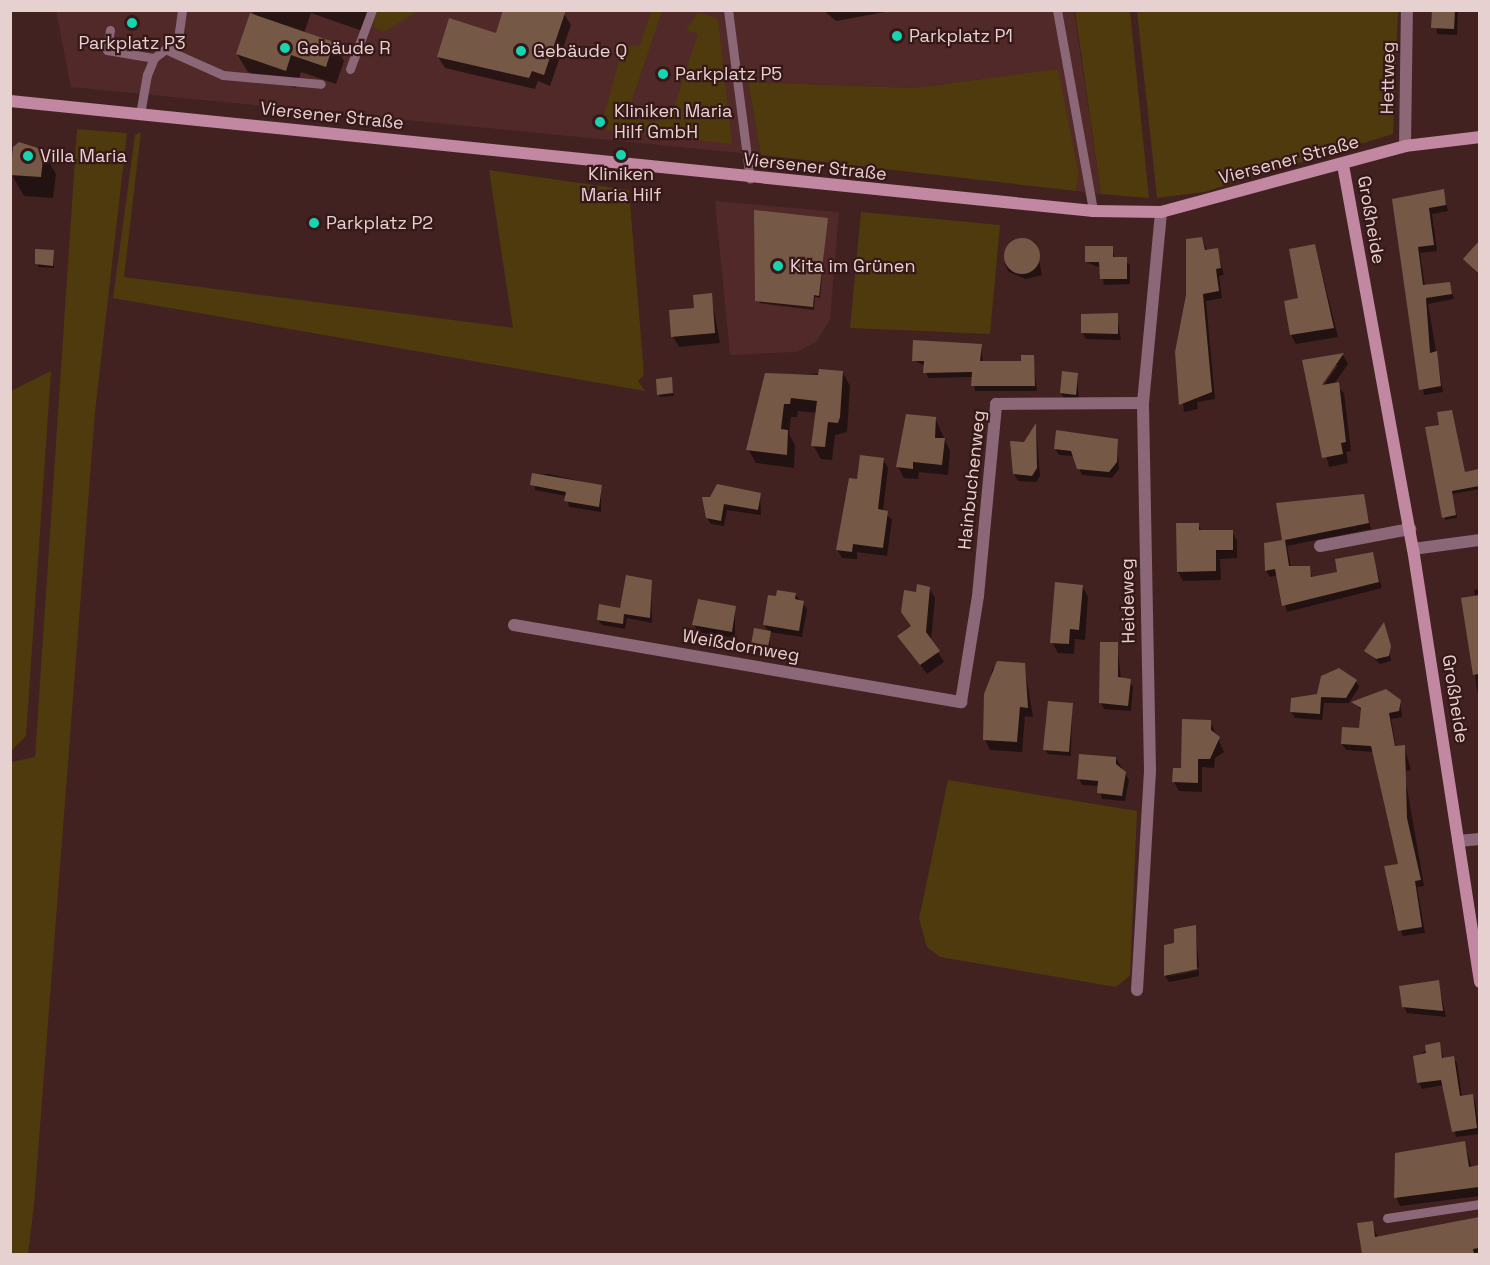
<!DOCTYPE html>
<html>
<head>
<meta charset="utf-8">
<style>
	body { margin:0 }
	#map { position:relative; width:1490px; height:1265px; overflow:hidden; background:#412221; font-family:"Space Grotesk",sans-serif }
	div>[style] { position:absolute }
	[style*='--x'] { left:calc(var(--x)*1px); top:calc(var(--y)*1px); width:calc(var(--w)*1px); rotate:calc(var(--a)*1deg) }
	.built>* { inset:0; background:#502928 }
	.green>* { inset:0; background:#4e3a0d }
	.shadow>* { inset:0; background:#0007 }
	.building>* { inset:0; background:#765846 }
	.round { border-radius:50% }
	.lane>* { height:9px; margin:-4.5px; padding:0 4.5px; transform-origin:4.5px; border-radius:4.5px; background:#8c6777 }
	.street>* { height:12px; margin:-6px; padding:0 6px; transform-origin:6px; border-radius:6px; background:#8c6777 }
	.secondary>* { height:12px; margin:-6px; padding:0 6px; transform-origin:6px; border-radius:6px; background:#c287a1 }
	.dots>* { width:16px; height:16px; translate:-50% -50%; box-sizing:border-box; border:3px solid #361818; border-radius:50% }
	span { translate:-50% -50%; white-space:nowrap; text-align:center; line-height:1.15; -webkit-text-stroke:4.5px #361818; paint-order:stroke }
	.poi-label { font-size:18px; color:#e7d1d0 }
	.left { translate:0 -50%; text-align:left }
	.street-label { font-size:18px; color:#e7d1d0 }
	.frame { position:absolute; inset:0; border:12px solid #e7d1d0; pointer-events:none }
</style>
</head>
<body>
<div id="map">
	<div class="built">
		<i style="clip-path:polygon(56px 11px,1074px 11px,1101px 194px,1076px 191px,1079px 175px,1057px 69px,914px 88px,748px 82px,761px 155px,71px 87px)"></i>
		<i style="clip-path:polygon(715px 201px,839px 212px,830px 320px,816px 342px,796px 352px,730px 355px)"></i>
	</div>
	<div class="green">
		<i style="clip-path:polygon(375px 11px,418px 11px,384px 32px,373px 27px)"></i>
		<i style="clip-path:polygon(651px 11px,662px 11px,627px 115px,653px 122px,671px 116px,698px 34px,686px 30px,698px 12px,718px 19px,732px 144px,600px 129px,623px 47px,640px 45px)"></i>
		<i style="clip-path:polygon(1075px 11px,1130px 11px,1149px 198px,1101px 194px)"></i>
		<i style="clip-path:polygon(1137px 11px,1398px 11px,1393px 134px,1204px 192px,1157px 198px)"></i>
		<i style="clip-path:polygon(1058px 69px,1079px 175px,1076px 191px,761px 155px,748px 82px,914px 88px)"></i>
		<i style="clip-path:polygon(77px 129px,127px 133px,95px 412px,34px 1205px,28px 1254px,11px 1254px,11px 762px,35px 757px)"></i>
		<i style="clip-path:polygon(141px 132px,124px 277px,513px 328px,489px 170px,629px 190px,644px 375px,638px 381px,645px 391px,113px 298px,135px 135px)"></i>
		<i style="clip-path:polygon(861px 212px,1000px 225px,990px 334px,850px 328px)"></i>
		<i style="clip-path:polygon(51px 371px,26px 736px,11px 751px,11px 391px)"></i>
		<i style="clip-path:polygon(948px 780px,1137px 811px,1130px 976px,1116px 987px,940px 957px,927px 947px,919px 919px)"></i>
	</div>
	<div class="shadow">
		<i style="clip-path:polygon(254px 10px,373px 10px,368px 33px,311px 13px,304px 33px,333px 43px,344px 61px,336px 84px,301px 72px,296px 88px,248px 72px,237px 54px)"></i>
		<i style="clip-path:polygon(823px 10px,896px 10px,836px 21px)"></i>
		<i style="clip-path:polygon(1435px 10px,1458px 10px,1457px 35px,1437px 34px)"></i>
		<i style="clip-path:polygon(564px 14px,571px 25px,550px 86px,538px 81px,535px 89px,445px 68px,438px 57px)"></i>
		<i style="clip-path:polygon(43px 152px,56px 174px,53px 198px,24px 196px,12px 175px)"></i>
		<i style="clip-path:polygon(1443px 191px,1448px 211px,1432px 214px,1437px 251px,1420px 253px,1425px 287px,1449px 283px,1454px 299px,1428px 304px,1443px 392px,1424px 395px,1393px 200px)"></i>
		<i style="clip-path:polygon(827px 219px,820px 298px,815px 297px,814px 310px,759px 303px)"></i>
		<i style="clip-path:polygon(1202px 238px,1207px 251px,1217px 249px,1224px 275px,1219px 276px,1222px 298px,1206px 301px,1215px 399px,1197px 402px,1198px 409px,1184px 412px,1176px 352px)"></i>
		<i style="clip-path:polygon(1013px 240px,1035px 242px,1042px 275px,1026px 279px,1009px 272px,1005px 265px)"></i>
		<i style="clip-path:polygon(1479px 243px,1480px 244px,1480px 277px,1465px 259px)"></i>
		<i style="clip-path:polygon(1315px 245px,1338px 337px,1296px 344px,1291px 335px)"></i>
		<i style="clip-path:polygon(1112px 248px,1115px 259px,1130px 264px,1130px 284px,1104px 285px,1101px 268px,1086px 262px)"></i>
		<i style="clip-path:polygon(37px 250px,53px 251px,54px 268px,38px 267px)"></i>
		<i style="clip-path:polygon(711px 295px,720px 343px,679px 347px,673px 336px)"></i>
		<i style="clip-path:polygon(1117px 315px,1121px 340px,1086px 339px,1082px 332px)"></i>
		<i style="clip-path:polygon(981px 345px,983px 363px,1022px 362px,1033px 357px,1037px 391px,975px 391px,973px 377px,928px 378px,925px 366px,913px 360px)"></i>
		<i style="clip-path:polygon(evenodd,1343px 355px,1348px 364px,1334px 384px,1344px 393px,1351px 451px,1346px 452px,1348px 463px,1329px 467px,1303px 361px,1343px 355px,1334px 365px,1338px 365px,1319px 392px,1317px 390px,1334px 365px)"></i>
		<i style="clip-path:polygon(843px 373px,850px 386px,847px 432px,835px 435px,832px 460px,821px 459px,813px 445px,817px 413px,798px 411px,797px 417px,791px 417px,789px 434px,795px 445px,794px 468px,756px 463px,748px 449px,766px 375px)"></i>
		<i style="clip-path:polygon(1077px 375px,1079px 401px,1065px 400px,1061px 393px)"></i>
		<i style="clip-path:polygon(671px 379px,674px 396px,660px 397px,658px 394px)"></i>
		<i style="clip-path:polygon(1452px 411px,1465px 473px,1480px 471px,1480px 489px,1452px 494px,1457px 518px,1445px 520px,1441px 426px)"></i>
		<i style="clip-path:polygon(907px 416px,935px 418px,950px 451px,948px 475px,919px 472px,918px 479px,904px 478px,898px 467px)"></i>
		<i style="clip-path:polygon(1036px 426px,1040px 476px,1036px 482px,1018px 481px,1014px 474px)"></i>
		<i style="clip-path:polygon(1117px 440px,1119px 469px,1112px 478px,1082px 475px,1074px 456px,1059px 455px,1055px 449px)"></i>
		<i style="clip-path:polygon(883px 459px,888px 468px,883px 511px,892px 520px,887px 556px,857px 552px,857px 559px,842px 558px,837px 549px,858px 480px)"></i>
		<i style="clip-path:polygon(549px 474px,601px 486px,601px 512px,569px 507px,567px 496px,535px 490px,534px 475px)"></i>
		<i style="clip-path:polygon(717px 485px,760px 494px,761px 515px,727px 510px,724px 526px,711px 524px,707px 518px)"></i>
		<i style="clip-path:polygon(1363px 496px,1371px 529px,1287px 546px,1291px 567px,1309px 568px,1313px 578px,1339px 573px,1372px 554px,1382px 588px,1287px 612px,1278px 575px,1270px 577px,1266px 571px,1266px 545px,1284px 541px,1278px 504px)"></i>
		<i style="clip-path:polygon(1198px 524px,1202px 532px,1232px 532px,1237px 541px,1237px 558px,1220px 559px,1221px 580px,1183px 581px,1178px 572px)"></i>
		<i style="clip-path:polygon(651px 581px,652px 623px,627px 618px,625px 629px,602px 625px,598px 620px,622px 609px)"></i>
		<i style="clip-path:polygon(1082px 586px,1088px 597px,1085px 640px,1075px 639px,1074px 654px,1058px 653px,1052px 642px)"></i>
		<i style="clip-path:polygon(929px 588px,935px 598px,931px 641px,944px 662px,927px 674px,899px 636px,912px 627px,917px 594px)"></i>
		<i style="clip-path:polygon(1480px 589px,1480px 708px,1463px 599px,1475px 597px,1474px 590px)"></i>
		<i style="clip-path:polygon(795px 594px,807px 609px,802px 637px,769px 632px,771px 653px,756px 651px,753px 645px,769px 632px,764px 625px,777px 598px)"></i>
		<i style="clip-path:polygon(735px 607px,735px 638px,698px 632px,694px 625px)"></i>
		<i style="clip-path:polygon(1386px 629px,1391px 661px,1380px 664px,1366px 651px)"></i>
		<i style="clip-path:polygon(1117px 643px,1121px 679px,1133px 686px,1131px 711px,1104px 709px,1101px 703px)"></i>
		<i style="clip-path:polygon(1024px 664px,1033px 717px,1025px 716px,1022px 752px,990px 750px,985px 740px,992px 669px)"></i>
		<i style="clip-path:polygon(1356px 681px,1359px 687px,1349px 703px,1324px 703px,1322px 720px,1295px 718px,1291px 712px)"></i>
		<i style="clip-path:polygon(1400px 701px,1402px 717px,1391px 719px,1396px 747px,1404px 746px,1411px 770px,1404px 771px,1424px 886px,1417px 887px,1425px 933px,1403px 936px,1393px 913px,1386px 867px,1399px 865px,1374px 752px,1346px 750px,1342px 744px,1361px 730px,1362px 711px,1354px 703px)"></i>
		<i style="clip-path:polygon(1072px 704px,1071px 756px,1048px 754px,1045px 749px)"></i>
		<i style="clip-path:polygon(1210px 721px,1224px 752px,1215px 758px,1214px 768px,1202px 767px,1202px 792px,1179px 791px,1174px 782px)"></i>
		<i style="clip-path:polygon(1116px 758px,1129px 780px,1125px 801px,1102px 799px,1099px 786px,1082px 785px,1079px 778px)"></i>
		<i style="clip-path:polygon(1195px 927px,1199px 967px,1166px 977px,1199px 970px,1199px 976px,1169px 982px,1165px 976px,1175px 945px)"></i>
		<i style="clip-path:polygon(1438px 981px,1446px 1017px,1407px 1013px,1404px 1007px)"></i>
		<i style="clip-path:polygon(1439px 1044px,1444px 1059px,1453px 1058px,1457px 1063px,1462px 1097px,1472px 1096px,1475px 1101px,1480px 1134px,1456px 1137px,1443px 1085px,1422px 1089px,1419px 1083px,1415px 1057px)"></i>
		<i style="clip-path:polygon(1464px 1142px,1472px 1168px,1480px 1167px,1480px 1196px,1400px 1206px,1396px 1197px)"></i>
		<i style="clip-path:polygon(1480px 1219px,1480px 1254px,1364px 1254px,1359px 1225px,1372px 1223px,1378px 1238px)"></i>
	</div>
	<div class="building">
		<i style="clip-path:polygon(503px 10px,566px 10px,544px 75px,532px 71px,529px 78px,437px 57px,449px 18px,496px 33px)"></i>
		<i style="clip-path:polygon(1432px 10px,1455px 10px,1454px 29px,1431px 28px)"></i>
		<i style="clip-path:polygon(250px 13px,334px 42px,326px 67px,291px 55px,286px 71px,236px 54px)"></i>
		<i style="clip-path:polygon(19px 142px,44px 150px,41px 177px,10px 175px,13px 147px)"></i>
		<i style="clip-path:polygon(1444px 189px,1446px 205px,1429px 208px,1434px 245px,1418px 247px,1423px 285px,1450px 282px,1452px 294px,1426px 298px,1430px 353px,1437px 351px,1441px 386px,1419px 390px,1392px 199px)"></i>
		<i style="clip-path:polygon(754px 210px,828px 218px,819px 296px,814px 295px,813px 307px,755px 301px)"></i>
		<i style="clip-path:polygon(1202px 237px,1205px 250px,1218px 248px,1221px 268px,1216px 269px,1219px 291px,1203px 294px,1212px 392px,1179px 405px,1175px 352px,1186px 295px,1186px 239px)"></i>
		<i class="round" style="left:1004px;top:238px;width:36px;height:36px"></i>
		<i style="clip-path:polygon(1479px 241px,1479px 274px,1463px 259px)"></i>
		<i style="clip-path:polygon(1315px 244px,1334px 328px,1290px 335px,1284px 301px,1298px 298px,1289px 249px)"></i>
		<i style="clip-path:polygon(1085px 246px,1113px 246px,1113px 257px,1127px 257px,1127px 279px,1100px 279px,1099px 262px,1085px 262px)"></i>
		<i style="clip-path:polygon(35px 249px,54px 250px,53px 266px,35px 264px)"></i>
		<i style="clip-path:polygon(712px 293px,715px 333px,671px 337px,669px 310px,694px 308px,693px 295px)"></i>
		<i style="clip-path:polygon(1118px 313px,1118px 334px,1081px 333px,1081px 314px)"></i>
		<i style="clip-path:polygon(913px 340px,982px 344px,980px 361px,1021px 361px,1021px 355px,1034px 355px,1035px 386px,971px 386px,972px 372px,923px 373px,924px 361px,912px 361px)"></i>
		<i style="clip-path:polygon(1344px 353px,1322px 385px,1339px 382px,1346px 442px,1341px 443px,1343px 454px,1322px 458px,1302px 360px)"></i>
		<i style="clip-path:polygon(819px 369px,843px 371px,840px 417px,838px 423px,828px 422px,825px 447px,811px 446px,817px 401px,791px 398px,790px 404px,784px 404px,781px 429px,788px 430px,787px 455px,746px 450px,765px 373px,818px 375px)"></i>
		<i style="clip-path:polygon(1062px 371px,1078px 373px,1076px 395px,1060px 393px)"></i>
		<i style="clip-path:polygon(672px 377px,673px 393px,657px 395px,656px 379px)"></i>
		<i style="clip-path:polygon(1452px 410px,1465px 472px,1479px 469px,1479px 486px,1452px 491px,1456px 515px,1442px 518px,1425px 427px,1439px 425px,1437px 412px)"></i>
		<i style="clip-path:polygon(906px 414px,936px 417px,935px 438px,945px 438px,942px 465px,913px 462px,913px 469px,896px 467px)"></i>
		<i style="clip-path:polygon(1036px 423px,1037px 468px,1032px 476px,1013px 474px,1010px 441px,1024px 442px)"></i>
		<i style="clip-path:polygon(1056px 430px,1118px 439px,1117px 462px,1109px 472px,1077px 469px,1071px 451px,1054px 449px)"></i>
		<i style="clip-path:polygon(860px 455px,884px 458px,878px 509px,888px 511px,883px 548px,853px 544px,852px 552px,836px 550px,849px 478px,857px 479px)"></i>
		<i style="clip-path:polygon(532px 473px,602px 485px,599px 507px,564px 501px,566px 492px,530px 485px)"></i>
		<i style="clip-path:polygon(717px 484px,761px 493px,758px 510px,724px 504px,721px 521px,706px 518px,702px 497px,710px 497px)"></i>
		<i style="clip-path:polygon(1364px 494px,1369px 523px,1285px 540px,1289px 566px,1310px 566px,1311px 577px,1337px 572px,1335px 559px,1373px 552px,1379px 582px,1282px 606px,1275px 569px,1265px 571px,1264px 543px,1282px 540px,1276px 503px)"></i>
		<i style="clip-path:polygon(1176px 523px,1199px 523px,1199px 530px,1233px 530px,1233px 550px,1216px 550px,1216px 571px,1177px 572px)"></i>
		<i style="clip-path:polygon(626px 575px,652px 580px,650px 618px,624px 614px,623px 624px,597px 620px,599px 604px,620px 608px)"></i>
		<i style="clip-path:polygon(1055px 582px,1083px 585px,1079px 630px,1070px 629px,1069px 644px,1050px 643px)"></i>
		<i style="clip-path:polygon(917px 584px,930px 587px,926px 632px,940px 651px,920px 665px,897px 636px,911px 626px,901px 612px,904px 590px,916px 592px)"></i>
		<i style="clip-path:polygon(777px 590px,796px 593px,795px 599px,804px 601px,799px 631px,763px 625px,768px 595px,776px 596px)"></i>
		<i style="clip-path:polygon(1479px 595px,1479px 674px,1473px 675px,1461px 598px)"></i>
		<i style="clip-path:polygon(698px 599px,736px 606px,732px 632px,692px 625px)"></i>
		<i style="clip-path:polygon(1384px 622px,1391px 646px,1389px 656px,1376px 659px,1364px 651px)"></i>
		<i style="clip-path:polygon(754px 628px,771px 631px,768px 648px,751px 645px)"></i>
		<i style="clip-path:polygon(1100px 642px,1118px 642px,1118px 677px,1131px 679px,1128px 706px,1099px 703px)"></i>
		<i style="clip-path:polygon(997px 661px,1025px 663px,1028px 708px,1020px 707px,1017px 742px,983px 740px,984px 694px)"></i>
		<i style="clip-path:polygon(1339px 668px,1357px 680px,1346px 698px,1321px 697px,1320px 714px,1290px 712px,1291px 698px,1317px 694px,1321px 676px)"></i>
		<i style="clip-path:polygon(1386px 689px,1401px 700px,1399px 711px,1389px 713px,1395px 746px,1405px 745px,1407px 818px,1421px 880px,1415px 881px,1422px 927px,1398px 931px,1384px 866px,1398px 864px,1371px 746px,1341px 744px,1342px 727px,1359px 728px,1361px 708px,1351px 702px)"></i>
		<i style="clip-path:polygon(1048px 701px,1073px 703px,1069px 752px,1043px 750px)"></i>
		<i style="clip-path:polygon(1182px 719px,1211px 720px,1211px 730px,1220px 737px,1210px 759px,1198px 759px,1198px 783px,1172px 782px,1173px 768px,1181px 768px)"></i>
		<i style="clip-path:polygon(1079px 754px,1116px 757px,1116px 764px,1126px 772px,1122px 796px,1097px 793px,1098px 781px,1077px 779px)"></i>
		<i style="clip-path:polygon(1196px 925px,1197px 969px,1164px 976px,1164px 945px,1174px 943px,1174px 929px)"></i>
		<i style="clip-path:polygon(1439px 980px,1443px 1011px,1402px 1007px,1399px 986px)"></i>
		<i style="clip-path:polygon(1440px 1042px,1442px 1058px,1454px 1056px,1460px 1096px,1473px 1094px,1477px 1128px,1452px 1132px,1441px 1080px,1417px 1083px,1413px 1056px,1426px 1053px,1425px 1045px)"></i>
		<i style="clip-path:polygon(1465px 1141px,1469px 1167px,1479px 1165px,1479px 1187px,1394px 1198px,1395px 1153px)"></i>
		<i style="clip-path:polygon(1479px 1217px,1479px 1248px,1473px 1249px,1474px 1254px,1362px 1254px,1357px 1223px,1373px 1221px,1375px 1237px)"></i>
	</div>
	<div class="lane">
		<i style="--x:728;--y:10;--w:170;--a:82.6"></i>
		<i style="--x:1057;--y:10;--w:204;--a:79.8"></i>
		<i style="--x:110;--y:30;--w:20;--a:99"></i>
		<i style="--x:107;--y:50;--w:48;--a:9.7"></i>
		<i style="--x:167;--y:50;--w:61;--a:24.1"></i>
		<i style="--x:223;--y:75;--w:98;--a:5.2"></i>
		<i style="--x:350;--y:69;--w:63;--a:-69.6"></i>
		<i style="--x:140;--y:114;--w:40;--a:-80"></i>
		<i style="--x:147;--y:75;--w:18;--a:-68"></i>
		<i style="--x:154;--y:58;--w:31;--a:-38"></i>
		<i style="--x:178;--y:39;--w:29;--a:-82"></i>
		<i style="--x:1387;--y:1218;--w:94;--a:-8.6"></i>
	</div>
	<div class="street">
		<i style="--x:1405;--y:146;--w:136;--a:-89.2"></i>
		<i style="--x:1320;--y:546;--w:92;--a:-10.7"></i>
		<i style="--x:1413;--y:549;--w:68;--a:-7.7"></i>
		<i style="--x:514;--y:625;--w:454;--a:9.8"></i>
		<i style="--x:961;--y:702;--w:107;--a:-80.9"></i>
		<i style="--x:978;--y:596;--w:193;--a:-84.6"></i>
		<i style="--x:996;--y:404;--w:147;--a:-0.4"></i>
		<i style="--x:1458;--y:841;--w:22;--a:-5"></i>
		<i style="--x:1137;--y:990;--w:220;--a:-86.6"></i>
		<i style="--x:1150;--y:770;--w:367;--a:-91.1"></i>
		<i style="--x:1143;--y:403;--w:192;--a:-84.6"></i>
	</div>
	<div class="secondary">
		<i style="--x:10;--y:101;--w:1089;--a:5.8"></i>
		<i style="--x:1093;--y:211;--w:68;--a:0.8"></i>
		<i style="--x:1161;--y:212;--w:253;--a:-15.1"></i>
		<i style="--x:1405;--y:146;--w:76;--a:-6.8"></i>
		<i style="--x:1343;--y:165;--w:390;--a:79.7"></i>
		<i style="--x:1413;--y:549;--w:438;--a:81.2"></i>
	</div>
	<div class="dots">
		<i style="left:132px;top:23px;background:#18d5b2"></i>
		<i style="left:897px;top:36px;background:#18d5b2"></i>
		<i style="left:285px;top:48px;background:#18d5b2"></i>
		<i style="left:521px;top:51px;background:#18d5b2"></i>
		<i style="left:663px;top:74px;background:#18d5b2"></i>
		<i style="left:600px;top:122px;background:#18d5b2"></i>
		<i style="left:621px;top:155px;background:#18d5b2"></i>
		<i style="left:28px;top:156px;background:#18d5b2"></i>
		<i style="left:314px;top:223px;background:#18d5b2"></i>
		<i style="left:778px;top:266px;background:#18d5b2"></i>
	</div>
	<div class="poi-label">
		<span class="left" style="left:909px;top:36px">Parkplatz P1</span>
		<span style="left:132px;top:43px">Parkplatz P3</span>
		<span class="left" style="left:297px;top:48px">Gebäude R</span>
		<span class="left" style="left:533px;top:51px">Gebäude Q</span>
		<span class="left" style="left:675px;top:74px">Parkplatz P5</span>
		<span class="left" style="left:614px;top:122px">Kliniken Maria<br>Hilf GmbH</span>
		<span class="left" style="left:40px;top:156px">Villa Maria</span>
		<span style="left:621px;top:185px">Kliniken<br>Maria Hilf</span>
		<span class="left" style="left:326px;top:223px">Parkplatz P2</span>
		<span class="left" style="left:790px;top:266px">Kita im Grünen</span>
	</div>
	<div class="street-label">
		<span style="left:1388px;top:78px;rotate:-89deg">Hettweg</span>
		<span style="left:332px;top:116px;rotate:6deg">Viersener Straße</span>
		<span style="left:1289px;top:160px;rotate:-15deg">Viersener Straße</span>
		<span style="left:815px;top:167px;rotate:6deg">Viersener Straße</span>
		<span style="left:1371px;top:220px;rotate:80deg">Großheide</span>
		<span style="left:972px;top:480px;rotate:-84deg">Hainbuchenweg</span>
		<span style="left:1128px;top:601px;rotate:-91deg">Heideweg</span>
		<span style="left:741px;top:646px;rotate:10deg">Weißdornweg</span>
		<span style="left:1455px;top:699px;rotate:81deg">Großheide</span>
	</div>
	<div class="frame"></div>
</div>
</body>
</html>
